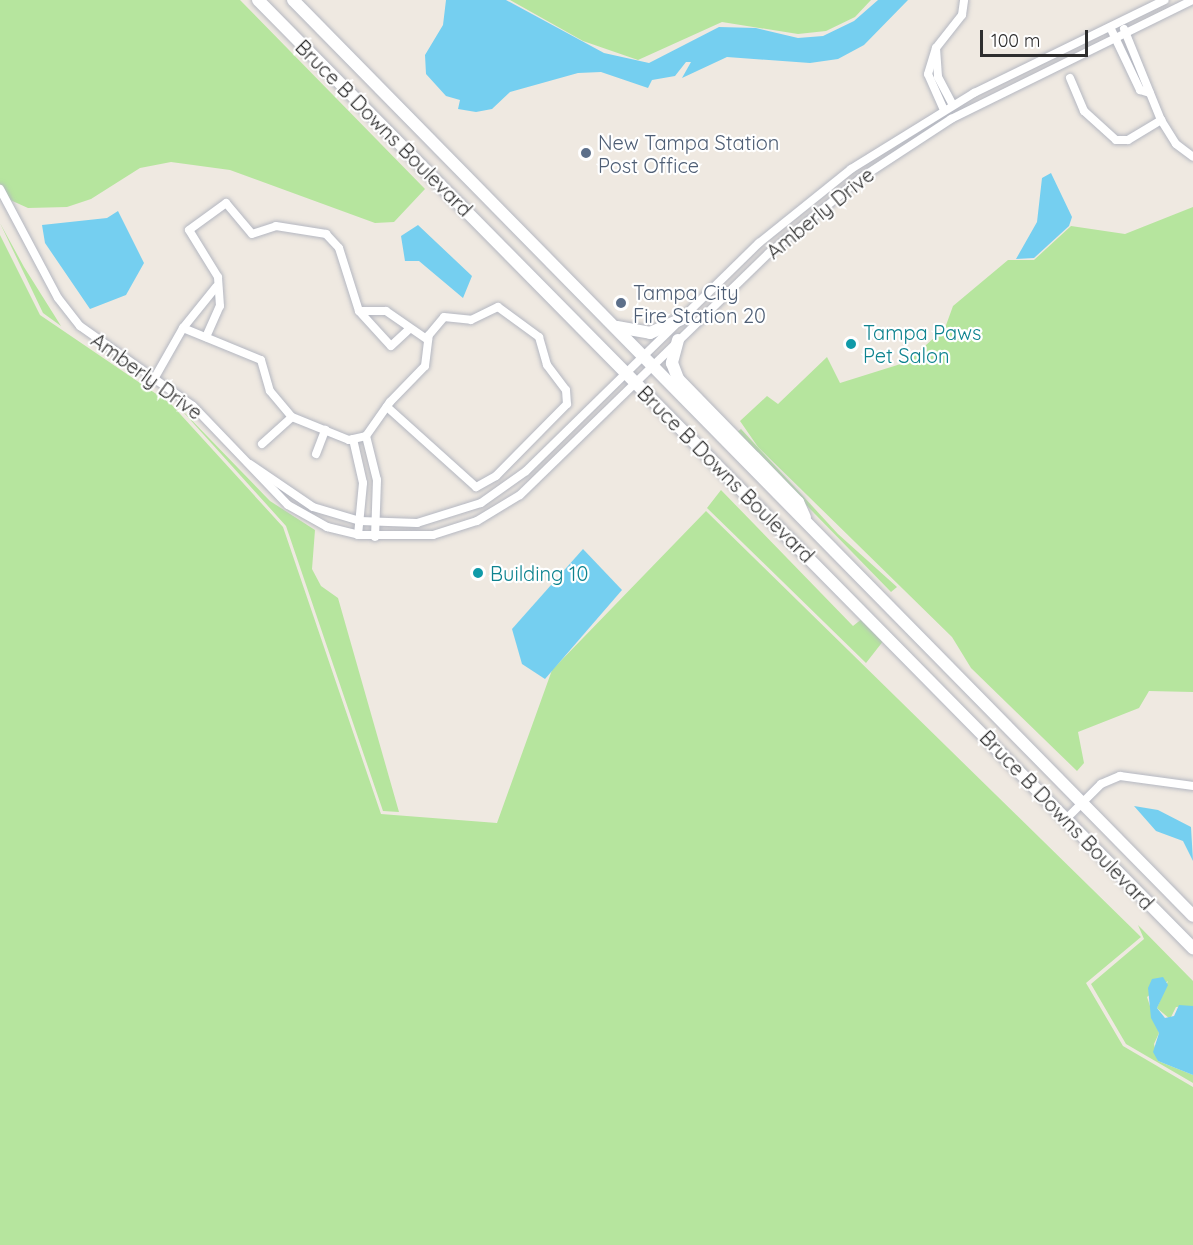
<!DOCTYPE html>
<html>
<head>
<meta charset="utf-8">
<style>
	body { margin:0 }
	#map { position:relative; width:1193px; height:1245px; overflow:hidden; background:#efe9e1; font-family:Quicksand,sans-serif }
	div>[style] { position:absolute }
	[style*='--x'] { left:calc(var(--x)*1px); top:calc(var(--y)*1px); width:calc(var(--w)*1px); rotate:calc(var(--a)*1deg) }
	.green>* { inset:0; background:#b6e59e }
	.water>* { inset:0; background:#75cff0 }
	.roads { filter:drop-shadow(0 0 2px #b4b7c1) drop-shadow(0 0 2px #b4b7c1) }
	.street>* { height:8px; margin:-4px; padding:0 4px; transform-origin:4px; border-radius:4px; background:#fff }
	.secondary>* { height:12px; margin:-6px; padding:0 6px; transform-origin:6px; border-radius:6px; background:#fff }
	.dots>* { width:16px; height:16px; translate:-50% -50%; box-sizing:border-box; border:3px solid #fff; border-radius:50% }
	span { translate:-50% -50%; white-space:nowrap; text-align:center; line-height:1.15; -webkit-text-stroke:4.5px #fff; paint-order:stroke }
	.street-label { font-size:20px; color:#2e2e2e }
	.service-label { font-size:20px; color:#4e5e75 }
	.left { translate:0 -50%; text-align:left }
	.culture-label { font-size:20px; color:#0d838f }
	.scale { position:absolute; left:980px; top:30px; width:108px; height:27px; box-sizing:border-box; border:3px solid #2e2e2e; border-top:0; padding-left:8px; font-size:18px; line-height:21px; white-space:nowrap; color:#2e2e2e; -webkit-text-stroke:4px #fff; paint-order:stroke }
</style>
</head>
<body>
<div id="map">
	<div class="green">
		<i style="clip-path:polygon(0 0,240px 0,425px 189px,394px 222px,375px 223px,230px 170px,171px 162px,140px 168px,91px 199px,67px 207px,28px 208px,8px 199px,0 184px)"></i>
		<i style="clip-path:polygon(510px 0,871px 0,855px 17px,826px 31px,798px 34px,722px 22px,638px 60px,583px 41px)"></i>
		<i style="clip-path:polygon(1193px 207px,1193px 692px,1149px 691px,1139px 708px,1078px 732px,1084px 763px,1077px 771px,971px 668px,952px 637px,758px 447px,740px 421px,767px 396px,778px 404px,827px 357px,840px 383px,907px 362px,945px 328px,953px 306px,1008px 260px,1034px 260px,1071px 226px,1125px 234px)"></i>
		<i style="clip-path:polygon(0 223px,24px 267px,61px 326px,43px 313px)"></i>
		<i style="clip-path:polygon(0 235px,40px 315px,171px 404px,283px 527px,381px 814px,497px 823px,552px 670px,706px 511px,1141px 937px,1086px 983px,1123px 1046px,1193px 1087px,1193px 1245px,0 1245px)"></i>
		<i style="clip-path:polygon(176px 404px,270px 501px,315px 530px,312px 569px,321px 586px,338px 598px,399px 812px,383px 811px,286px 526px)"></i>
		<i style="clip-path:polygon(741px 429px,838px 534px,897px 587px,891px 592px,736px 433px)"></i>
		<i style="clip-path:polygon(721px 490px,853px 626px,863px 618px,884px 640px,866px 663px,707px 508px)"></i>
		<i style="clip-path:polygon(1138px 925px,1193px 981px,1193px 1006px,1176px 1007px,1170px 1019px,1157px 1008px,1168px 981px,1147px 997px,1159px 1033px,1154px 1044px,1158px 1061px,1193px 1075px,1193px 1083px,1126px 1044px,1091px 984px,1144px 939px)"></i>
	</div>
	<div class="water">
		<i style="clip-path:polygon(446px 0,506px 0,604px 53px,649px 63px,719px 27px,756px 28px,798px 38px,823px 36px,854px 21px,878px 0,908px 0,864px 45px,838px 59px,810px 63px,727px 57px,682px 78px,691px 62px,686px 62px,675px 76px,652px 80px,648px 88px,601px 72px,578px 73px,510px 92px,492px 109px,476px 112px,458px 109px,460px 100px,446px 96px,426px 74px,425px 55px,443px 25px)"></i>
		<i style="clip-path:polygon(1051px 173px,1072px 217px,1069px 226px,1034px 258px,1016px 259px,1037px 222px,1042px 178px)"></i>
		<i style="clip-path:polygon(118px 211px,144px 263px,126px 295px,90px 309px,45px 243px,42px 225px,107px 218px)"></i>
		<i style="clip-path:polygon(418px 225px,472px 276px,463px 298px,419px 261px,405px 261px,401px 236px)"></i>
		<i style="clip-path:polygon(583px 549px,622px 590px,545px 679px,522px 664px,512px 629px)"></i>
		<i style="clip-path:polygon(1134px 806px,1158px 810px,1191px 827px,1193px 861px,1183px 841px,1156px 831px)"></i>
		<i style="clip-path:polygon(1163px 977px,1168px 985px,1157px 1008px,1165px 1018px,1174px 1016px,1179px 1005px,1193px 1006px,1193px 1075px,1158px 1061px,1153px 1052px,1159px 1033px,1151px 1018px,1148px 988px,1152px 979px)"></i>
	</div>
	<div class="roads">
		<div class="street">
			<i style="--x:1110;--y:27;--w:70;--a:64.5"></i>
			<i style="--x:1140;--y:90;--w:10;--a:17"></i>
			<i style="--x:1124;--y:29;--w:98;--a:67.9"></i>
			<i style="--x:1161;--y:120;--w:28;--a:58"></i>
			<i style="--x:1176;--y:144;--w:21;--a:37"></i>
			<i style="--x:936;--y:48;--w:42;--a:-51.8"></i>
			<i style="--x:962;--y:15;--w:15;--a:-82"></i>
			<i style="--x:1070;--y:78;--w:36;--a:67"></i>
			<i style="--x:1084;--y:111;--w:43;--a:42.2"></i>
			<i style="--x:1116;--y:140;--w:12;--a:0"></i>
			<i style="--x:1128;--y:140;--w:39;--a:-31"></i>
			<i style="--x:944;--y:110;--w:39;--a:-114"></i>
			<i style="--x:928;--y:74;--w:27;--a:-73"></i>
			<i style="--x:936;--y:48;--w:29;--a:86"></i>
			<i style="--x:938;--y:77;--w:32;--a:62"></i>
			<i style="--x:0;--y:189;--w:123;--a:62"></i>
			<i style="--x:58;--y:298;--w:36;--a:52"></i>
			<i style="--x:80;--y:326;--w:138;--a:35.3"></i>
			<i style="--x:193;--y:406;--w:137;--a:46.2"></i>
			<i style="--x:288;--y:505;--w:45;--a:29.4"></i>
			<i style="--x:327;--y:527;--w:32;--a:14"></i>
			<i style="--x:358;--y:535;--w:75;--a:0"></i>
			<i style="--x:433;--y:535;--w:46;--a:-17.7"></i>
			<i style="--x:477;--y:521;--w:50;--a:-31.2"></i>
			<i style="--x:520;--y:495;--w:347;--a:-44.2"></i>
			<i style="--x:769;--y:253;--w:119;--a:-39.2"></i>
			<i style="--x:861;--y:178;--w:108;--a:-33.2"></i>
			<i style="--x:951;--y:119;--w:270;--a:-26.2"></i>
			<i style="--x:359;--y:311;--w:47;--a:47.6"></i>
			<i style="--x:391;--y:346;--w:25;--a:-43"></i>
			<i style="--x:183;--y:328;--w:53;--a:-51.2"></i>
			<i style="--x:206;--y:337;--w:34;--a:-66"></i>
			<i style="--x:220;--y:306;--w:29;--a:-94"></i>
			<i style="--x:218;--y:277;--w:55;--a:-121.7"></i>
			<i style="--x:189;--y:230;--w:46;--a:-36.1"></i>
			<i style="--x:226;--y:203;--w:40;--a:50"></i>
			<i style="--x:252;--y:234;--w:25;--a:-18"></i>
			<i style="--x:276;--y:226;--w:51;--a:9.1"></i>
			<i style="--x:326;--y:234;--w:19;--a:47"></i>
			<i style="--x:339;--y:248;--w:66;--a:72.4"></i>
			<i style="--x:359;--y:311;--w:27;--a:0"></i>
			<i style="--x:386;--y:311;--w:51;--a:34.6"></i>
			<i style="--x:154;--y:379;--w:59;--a:-60.4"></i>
			<i style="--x:183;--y:328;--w:84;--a:22.3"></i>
			<i style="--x:261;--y:360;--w:32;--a:74"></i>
			<i style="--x:270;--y:391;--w:34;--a:50"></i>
			<i style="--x:292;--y:417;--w:61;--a:22"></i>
			<i style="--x:349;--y:440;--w:17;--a:-13"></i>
			<i style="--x:366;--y:436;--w:42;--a:-54.8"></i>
			<i style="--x:390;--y:402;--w:50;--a:-45.8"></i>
			<i style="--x:425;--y:366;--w:31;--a:-83"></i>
			<i style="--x:429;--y:335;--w:23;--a:-50"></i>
			<i style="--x:444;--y:317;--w:27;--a:6"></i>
			<i style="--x:471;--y:320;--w:30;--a:-26"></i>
			<i style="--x:498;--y:307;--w:51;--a:36.2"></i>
			<i style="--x:539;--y:337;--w:29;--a:74"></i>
			<i style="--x:547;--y:365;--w:31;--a:53"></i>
			<i style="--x:566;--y:390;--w:14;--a:86"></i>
			<i style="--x:567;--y:404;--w:101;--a:134.6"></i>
			<i style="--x:496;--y:476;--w:23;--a:151"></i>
			<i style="--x:476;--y:487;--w:120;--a:-138"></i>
			<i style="--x:366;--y:436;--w:45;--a:76"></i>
			<i style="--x:377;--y:480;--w:57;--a:92"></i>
			<i style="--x:353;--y:439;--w:45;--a:77.2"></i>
			<i style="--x:363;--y:483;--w:52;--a:95.5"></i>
			<i style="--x:262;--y:444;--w:40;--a:-42"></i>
			<i style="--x:316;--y:454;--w:26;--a:-69"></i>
			<i style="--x:250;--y:464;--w:76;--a:34.3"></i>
			<i style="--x:313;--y:507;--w:49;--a:16.6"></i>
			<i style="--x:360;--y:521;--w:57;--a:2"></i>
			<i style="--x:417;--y:523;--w:67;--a:-17.4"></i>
			<i style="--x:481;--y:503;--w:55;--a:-35.4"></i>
			<i style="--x:526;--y:471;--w:326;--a:-44.4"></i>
			<i style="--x:759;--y:243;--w:118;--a:-38.8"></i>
			<i style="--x:851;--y:169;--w:145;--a:-31.7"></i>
			<i style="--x:974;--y:93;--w:212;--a:-26"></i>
			<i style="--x:1067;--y:818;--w:48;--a:-45"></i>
			<i style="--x:1101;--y:784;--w:21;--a:-23"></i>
			<i style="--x:1120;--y:776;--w:74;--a:7.8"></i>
		</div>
		<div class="secondary">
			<i style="--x:258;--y:0;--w:1332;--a:45.4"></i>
			<i style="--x:293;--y:0;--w:1284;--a:45.5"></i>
			<i style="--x:617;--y:327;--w:34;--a:10"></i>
			<i style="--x:650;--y:333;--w:34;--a:-24"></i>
			<i style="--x:678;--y:340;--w:24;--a:105"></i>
			<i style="--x:672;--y:363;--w:17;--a:69"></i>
			<i style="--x:678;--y:379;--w:172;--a:45.7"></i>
			<i style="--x:798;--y:502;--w:17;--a:66"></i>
		</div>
	</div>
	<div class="dots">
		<i style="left:586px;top:153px;background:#5c6f8a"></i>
		<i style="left:621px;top:303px;background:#5c6f8a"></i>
		<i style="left:851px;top:344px;background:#0f9aa8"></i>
		<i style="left:478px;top:573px;background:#0f9aa8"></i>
	</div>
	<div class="street-label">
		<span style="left:384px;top:128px;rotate:45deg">Bruce B Downs Boulevard</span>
		<span style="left:820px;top:213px;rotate:-39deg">Amberly Drive</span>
		<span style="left:147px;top:376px;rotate:36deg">Amberly Drive</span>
		<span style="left:726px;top:474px;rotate:45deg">Bruce B Downs Boulevard</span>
		<span style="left:1067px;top:820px;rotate:46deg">Bruce B Downs Boulevard</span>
	</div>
	<div class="service-label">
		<span class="left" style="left:598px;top:154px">New Tampa Station<br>Post Office</span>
		<span class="left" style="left:633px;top:304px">Tampa City<br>Fire Station 20</span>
	</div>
	<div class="culture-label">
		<span class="left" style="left:863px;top:344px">Tampa Paws<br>Pet Salon</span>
		<span class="left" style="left:490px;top:573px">Building 10</span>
	</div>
	<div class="scale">100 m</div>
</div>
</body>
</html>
